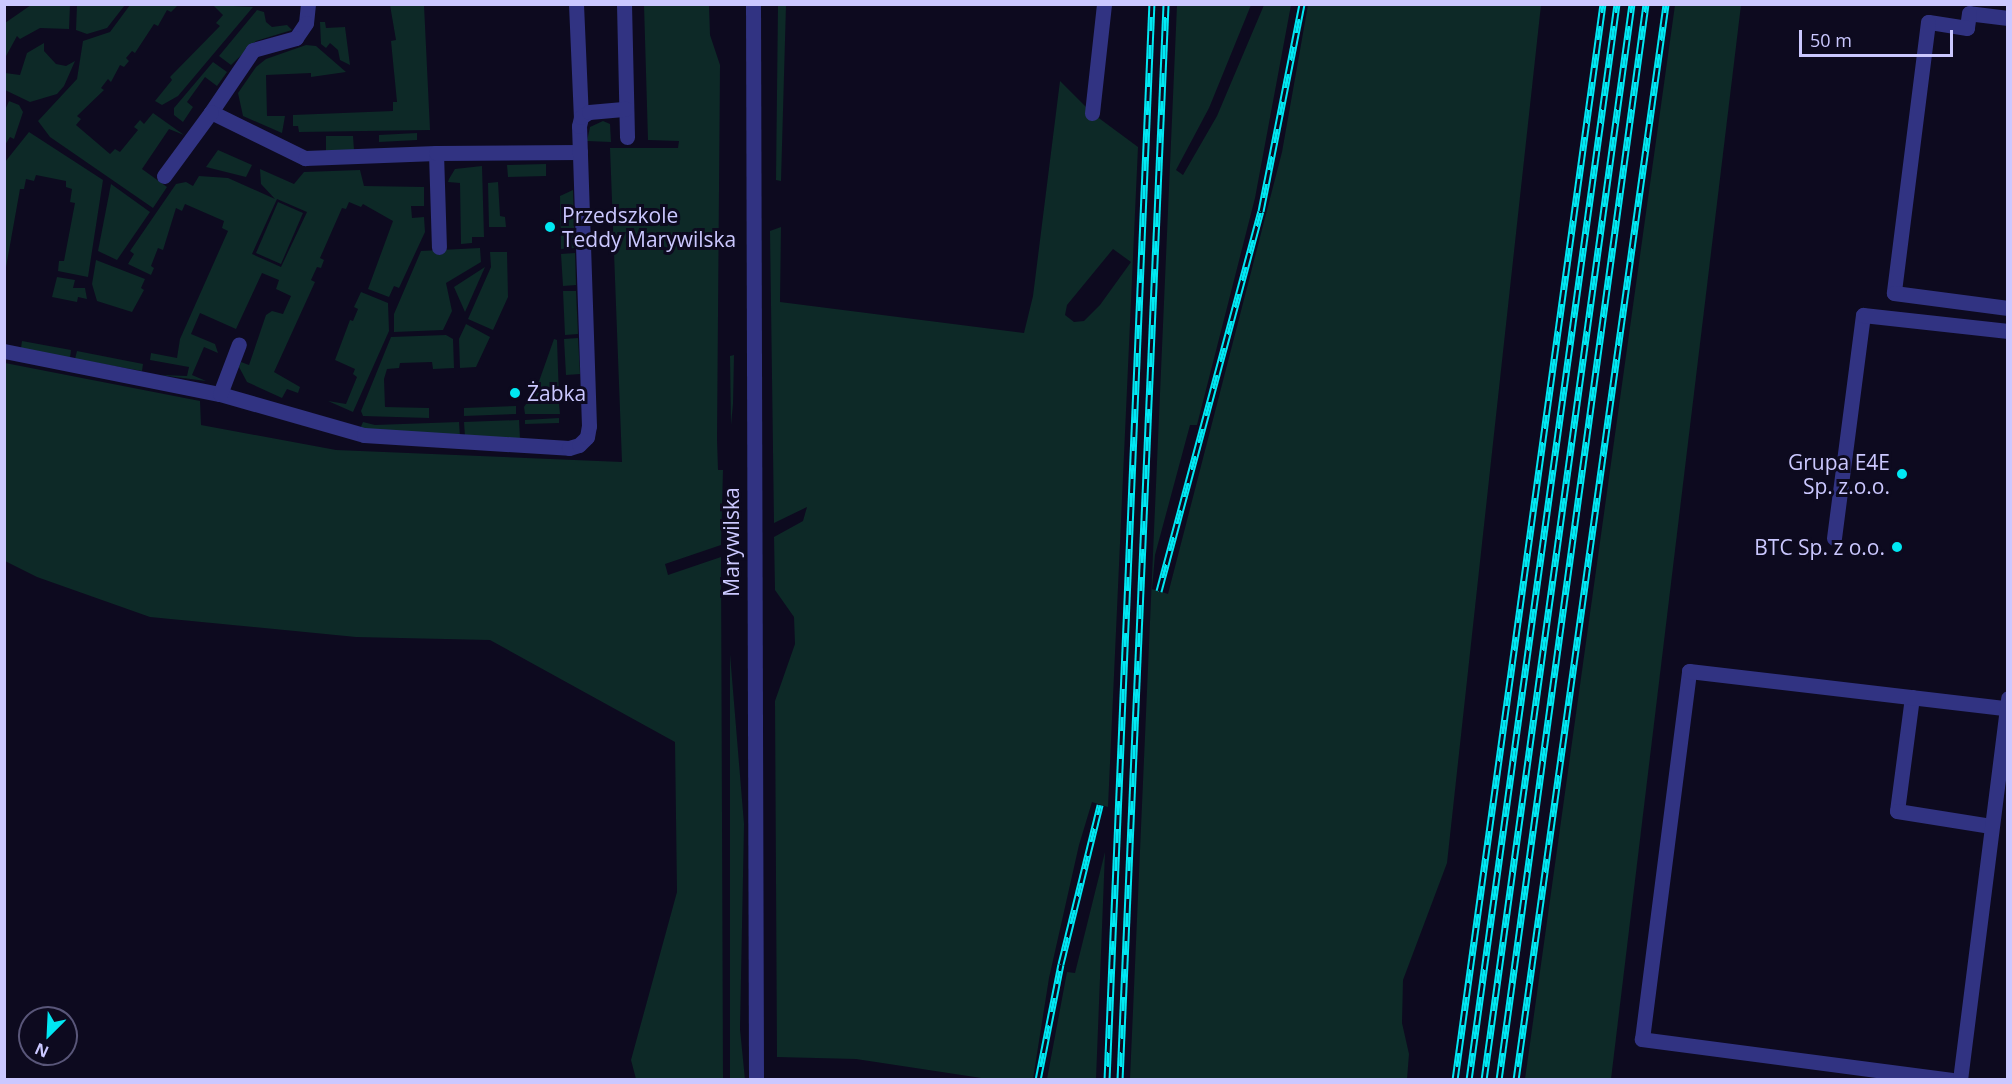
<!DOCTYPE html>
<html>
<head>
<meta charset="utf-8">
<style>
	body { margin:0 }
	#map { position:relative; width:2012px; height:1084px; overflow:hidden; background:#0d0a1f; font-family:"Open Sans",sans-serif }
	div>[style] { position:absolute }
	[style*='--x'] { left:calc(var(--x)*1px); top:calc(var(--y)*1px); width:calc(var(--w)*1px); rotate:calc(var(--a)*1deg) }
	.green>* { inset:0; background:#0d2927 }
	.minor>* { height:15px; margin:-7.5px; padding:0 7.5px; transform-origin:7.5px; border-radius:7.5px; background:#313382 }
	.rail>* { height:7px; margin-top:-3.5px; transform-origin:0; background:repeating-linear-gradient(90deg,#0d0a1f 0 14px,#00e8f3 0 28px); box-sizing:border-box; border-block:2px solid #00e8f3 }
	.dots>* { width:16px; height:16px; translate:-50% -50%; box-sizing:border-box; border:3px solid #0d0a1f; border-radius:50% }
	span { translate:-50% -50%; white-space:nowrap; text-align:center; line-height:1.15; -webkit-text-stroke:6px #0d0a1f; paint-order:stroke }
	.poi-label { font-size:21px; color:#cbc8ff }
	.left { translate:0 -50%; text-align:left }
	.right { translate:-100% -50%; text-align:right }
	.street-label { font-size:21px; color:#cbc8ff }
	.frame { position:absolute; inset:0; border:6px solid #cbc8ff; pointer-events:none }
	.north { position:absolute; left:18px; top:1006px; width:60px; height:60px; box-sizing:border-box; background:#0d0a1f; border:2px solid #595679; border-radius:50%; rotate:204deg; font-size:16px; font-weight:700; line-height:24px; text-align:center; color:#cbc8ff }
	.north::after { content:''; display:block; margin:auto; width:21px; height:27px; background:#00e8f3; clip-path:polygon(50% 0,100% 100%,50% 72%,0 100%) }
	.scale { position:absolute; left:1799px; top:30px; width:154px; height:27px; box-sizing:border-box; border:3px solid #cbc8ff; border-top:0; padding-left:8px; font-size:18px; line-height:21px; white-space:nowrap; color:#cbc8ff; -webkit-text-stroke:4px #0d0a1f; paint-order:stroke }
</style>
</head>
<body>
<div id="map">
	<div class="green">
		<i style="clip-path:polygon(31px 5px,70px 5px,69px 29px,40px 28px,20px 39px,17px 36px,5px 58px,5px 23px)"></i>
		<i style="clip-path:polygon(77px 5px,77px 4px,125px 5px,107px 28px,87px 34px,76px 30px)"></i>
		<i style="clip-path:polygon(130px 5px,177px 6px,171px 12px,167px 10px,158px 26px,154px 24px,135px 53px,132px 51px,126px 58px,129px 61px,124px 67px,120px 65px,111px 82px,108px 79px,101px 88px,104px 90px,77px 116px,81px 119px,76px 125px,110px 154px,115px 149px,120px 152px,138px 130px,134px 127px,140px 120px,144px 124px,153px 113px,184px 135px,169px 129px,142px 169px,167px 187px,153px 208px,50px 137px,38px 121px,77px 79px,83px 41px,110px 32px)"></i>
		<i style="clip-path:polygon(213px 5px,253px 7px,178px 96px,162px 105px,155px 101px,172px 80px,170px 77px,220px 26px,216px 23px,223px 15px)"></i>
		<i style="clip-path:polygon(390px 5px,424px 5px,430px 130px,299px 132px,298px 126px,293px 126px,293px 115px,393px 111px,393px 102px,397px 102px,391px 41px,396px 40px)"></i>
		<i style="clip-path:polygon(644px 5px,709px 5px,710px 35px,720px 65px,717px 439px,718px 470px,723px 470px,721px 545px,665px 564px,668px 575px,721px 557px,723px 1079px,636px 1079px,631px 1060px,677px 892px,675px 742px,490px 640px,356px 637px,150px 617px,37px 577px,5px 561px,5px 363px,200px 401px,201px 425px,336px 450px,622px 462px,610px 148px,678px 148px,679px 141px,648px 140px)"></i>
		<i style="clip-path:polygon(778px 5px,786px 5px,781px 181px,776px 180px)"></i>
		<i style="clip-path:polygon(1177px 5px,1251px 5px,1209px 108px,1176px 170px,1183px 175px,1217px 116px,1264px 5px,1291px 5px,1255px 198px,1197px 425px,1190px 425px,1155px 555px,1152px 589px,1168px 594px,1282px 152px,1308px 5px,1541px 5px,1447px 863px,1403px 980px,1402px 1023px,1409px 1054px,1407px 1079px,1130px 1079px)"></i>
		<i style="clip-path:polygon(1675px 5px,1741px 5px,1611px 1079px,1525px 1079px)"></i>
		<i style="clip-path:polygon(257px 10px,264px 12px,266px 22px,272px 27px,287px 25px,292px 30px,256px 41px,231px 65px,219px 56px)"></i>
		<i style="clip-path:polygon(320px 22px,325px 22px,326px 28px,345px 27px,350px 65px,340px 60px,338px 50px,330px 43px,326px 48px,321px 44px)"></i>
		<i style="clip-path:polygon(44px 43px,44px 51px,56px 64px,66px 66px,75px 61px,64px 86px,57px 94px,30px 102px,5px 90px,5px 73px,20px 75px,27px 53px)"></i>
		<i style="clip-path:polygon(306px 45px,316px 46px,346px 72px,311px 77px,311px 73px,266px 75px,267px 116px,285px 116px,282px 133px,243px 116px,238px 93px,256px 67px,266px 59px)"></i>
		<i style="clip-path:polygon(213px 62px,227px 72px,217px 86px,205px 77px,187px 102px,193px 107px,183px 122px,174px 115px,174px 108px)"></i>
		<i style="clip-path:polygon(evenodd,1060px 81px,1092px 113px,1138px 147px,1108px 807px,1092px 802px,1079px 845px,1049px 978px,1033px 1079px,988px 1079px,856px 1059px,777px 1057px,775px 701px,795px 644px,794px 617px,775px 590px,774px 537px,803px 521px,807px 507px,774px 523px,770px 231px,781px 227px,780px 302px,1024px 333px,1033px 296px,1060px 81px,1113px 249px,1131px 262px,1100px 305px,1084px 321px,1074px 322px,1065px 315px,1067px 305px,1113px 249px)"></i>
		<i style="clip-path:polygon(9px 101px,19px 105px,23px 112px,14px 139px,10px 137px,5px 145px,5px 110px)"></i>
		<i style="clip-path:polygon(603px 121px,610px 124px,611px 142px,587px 141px,590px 127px)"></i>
		<i style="clip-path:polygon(29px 132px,103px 180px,88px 277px,58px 271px,59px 261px,64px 261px,75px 203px,70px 202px,72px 189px,66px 187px,66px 181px,36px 175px,34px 181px,26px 179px,24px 189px,20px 189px,5px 273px,5px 162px)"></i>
		<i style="clip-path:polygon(417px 133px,417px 140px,379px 142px,379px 135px)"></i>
		<i style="clip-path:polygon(326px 136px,353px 136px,354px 150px,326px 151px)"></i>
		<i style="clip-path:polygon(218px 150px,252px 165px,246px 177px,206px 167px)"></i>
		<i style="clip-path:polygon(546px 164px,546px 176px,508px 177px,507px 165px)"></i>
		<i style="clip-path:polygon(482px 166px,484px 237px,472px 237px,472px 243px,461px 244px,460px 183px,448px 182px,449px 179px,455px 169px)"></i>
		<i style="clip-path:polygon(evenodd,260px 169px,294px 184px,304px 172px,360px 170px,364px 186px,424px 187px,424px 206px,411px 206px,412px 218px,424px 217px,425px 232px,399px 288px,394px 286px,389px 297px,368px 289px,393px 221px,363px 204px,361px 207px,349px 202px,346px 209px,342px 208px,320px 258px,324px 260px,321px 268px,317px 267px,311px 280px,315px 282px,274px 372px,300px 387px,298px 393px,287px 389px,282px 398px,247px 382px,239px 367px,241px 362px,249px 365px,266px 315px,272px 311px,283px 314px,291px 296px,276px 289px,279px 280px,262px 273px,236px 329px,200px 313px,191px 334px,215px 344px,218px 353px,204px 347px,192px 375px,206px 381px,160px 375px,187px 376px,189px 367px,150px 360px,151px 353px,177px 358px,180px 339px,228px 231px,222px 228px,224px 221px,185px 204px,182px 211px,176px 208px,163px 250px,158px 248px,151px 266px,154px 268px,151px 275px,128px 264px,134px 254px,130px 251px,176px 184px,186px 182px,193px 186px,199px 176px,228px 178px,275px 199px,261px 184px,260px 169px,277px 199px,307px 212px,281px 267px,252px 254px,277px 199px)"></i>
		<i style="clip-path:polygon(498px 182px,500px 216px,505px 217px,506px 227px,489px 227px,488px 183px)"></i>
		<i style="clip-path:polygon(111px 184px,150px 212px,117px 260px,98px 251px)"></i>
		<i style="clip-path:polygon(573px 190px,575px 248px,561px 249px,560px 196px)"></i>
		<i style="clip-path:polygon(278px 202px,303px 213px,281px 264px,256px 253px)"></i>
		<i style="clip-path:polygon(480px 248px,481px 262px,446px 283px,452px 311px,443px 330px,394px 332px,394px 314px,421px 251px)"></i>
		<i style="clip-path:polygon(490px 252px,507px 252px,508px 297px,493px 330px,468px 319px,491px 267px)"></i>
		<i style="clip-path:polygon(575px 253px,576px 285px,563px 286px,561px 254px)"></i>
		<i style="clip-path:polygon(96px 260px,145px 279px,141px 288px,144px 290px,132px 312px,97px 301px,92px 284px)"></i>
		<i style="clip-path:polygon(485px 267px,465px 312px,454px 287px)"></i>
		<i style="clip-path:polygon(57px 277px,75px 280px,73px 288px,85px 288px,87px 299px,78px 297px,77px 302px,52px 297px)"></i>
		<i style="clip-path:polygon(563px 291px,576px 291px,578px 334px,565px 335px)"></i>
		<i style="clip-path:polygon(361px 292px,388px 303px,389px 331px,353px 412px,328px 401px,346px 404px,357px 377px,353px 374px,355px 369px,335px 360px,350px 320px,353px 321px,358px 309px,354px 307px)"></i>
		<i style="clip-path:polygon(466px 324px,490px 337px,476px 367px,460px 368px,459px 339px)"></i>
		<i style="clip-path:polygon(446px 335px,453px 339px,454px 368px,433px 369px,432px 362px,400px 363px,399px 368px,387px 369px,384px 379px,385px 407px,429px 408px,429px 418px,363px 416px,361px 411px,391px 337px)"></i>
		<i style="clip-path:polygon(578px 338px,580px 374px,566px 375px,564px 339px)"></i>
		<i style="clip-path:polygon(554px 339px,557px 340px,559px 398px,537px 387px)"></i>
		<i style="clip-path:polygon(22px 341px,71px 350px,70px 358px,21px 348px)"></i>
		<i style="clip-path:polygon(77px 351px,143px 364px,142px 371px,75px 359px)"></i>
		<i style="clip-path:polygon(734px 355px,733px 404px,731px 425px,730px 356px)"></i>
		<i style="clip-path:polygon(535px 391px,559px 404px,560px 414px,525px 414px,524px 407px)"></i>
		<i style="clip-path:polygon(516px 406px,516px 414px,464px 416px,464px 408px)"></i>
		<i style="clip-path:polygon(559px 418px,559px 423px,525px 424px,525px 420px)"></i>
		<i style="clip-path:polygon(519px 420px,520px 439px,465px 437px,464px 422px)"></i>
		<i style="clip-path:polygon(363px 422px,375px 425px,459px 422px,460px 437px,359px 431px)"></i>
		<i style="clip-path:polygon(730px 654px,744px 824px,740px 1029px,745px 1080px,730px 1079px)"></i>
		<i style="clip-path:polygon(1105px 852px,1096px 1079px,1047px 1079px,1067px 972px,1075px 973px)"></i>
	</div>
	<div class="minor">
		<i style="--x:308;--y:4;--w:19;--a:96"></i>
		<i style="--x:306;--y:23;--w:18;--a:124"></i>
		<i style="--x:296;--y:38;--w:45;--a:164.4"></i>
		<i style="--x:253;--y:50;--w:75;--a:124.1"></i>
		<i style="--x:211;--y:112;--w:105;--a:26.1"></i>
		<i style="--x:305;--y:158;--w:131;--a:-2.2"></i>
		<i style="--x:436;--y:153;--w:94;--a:88.2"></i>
		<i style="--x:576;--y:4;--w:113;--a:87.5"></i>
		<i style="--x:624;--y:4;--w:133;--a:88.7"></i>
		<i style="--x:753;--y:4;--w:1076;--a:89.84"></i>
		<i style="--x:2008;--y:18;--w:39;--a:-173"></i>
		<i style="--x:1969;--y:13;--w:15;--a:98"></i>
		<i style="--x:1967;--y:28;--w:39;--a:-171"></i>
		<i style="--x:1928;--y:22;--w:273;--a:97.2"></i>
		<i style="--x:1894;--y:293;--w:115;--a:7.5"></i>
		<i style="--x:1092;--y:113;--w:110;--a:-83.7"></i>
		<i style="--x:436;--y:153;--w:144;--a:-0.4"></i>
		<i style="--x:164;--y:176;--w:79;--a:-53.7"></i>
		<i style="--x:4;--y:351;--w:220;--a:11.3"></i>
		<i style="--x:220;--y:394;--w:150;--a:15.9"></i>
		<i style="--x:364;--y:435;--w:205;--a:3.6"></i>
		<i style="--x:569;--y:448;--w:10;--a:-17"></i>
		<i style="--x:579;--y:445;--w:11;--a:-45"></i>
		<i style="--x:587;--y:437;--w:11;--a:-80"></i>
		<i style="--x:589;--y:426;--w:300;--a:-91.9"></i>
		<i style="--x:579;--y:126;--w:9;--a:-77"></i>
		<i style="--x:581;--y:117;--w:9;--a:-32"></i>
		<i style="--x:589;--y:112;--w:37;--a:-5"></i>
		<i style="--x:220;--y:394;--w:53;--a:-69.2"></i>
		<i style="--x:1834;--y:538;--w:225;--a:-82.6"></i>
		<i style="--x:1863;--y:315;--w:146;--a:6.3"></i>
		<i style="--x:1912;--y:697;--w:115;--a:97.5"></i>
		<i style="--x:1897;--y:811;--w:95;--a:9.1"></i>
		<i style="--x:1952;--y:1080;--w:313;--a:-172.5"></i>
		<i style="--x:1642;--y:1039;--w:371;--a:-82.7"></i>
		<i style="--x:1689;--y:671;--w:319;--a:6.7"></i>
		<i style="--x:1960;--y:1080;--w:385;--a:-82.8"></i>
	</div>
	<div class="rail">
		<i style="--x:1159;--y:591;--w:393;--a:-75"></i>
		<i style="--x:1261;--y:211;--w:211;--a:-78.8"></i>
		<i style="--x:1038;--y:1080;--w:118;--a:-78.8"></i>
		<i style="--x:1061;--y:964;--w:164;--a:-76.2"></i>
		<i style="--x:1107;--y:1080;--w:1077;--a:-87.61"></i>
		<i style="--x:1120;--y:1080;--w:1077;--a:-87.55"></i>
		<i style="--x:1455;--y:1080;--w:1086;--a:-82.17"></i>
		<i style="--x:1469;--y:1080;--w:1086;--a:-82.17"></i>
		<i style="--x:1484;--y:1080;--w:1086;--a:-82.17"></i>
		<i style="--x:1499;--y:1080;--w:1086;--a:-82.22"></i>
		<i style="--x:1516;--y:1080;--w:1086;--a:-82.06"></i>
	</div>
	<div class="dots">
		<i style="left:550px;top:227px;background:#00e8f3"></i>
		<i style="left:515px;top:393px;background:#00e8f3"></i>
		<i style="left:1902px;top:474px;background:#00e8f3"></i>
		<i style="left:1897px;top:547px;background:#00e8f3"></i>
	</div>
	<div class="poi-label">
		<span class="left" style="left:562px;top:227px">Przedszkole<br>Teddy Marywilska</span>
		<span class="left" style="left:527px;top:393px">Żabka</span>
		<span class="right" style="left:1890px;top:474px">Grupa E4E<br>Sp. z.o.o.</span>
		<span class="right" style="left:1885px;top:547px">BTC Sp. z o.o.</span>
	</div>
	<div class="street-label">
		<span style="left:731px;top:542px;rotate:-90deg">Marywilska</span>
	</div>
	<div class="frame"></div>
	<div class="north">N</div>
	<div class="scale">50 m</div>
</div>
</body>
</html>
